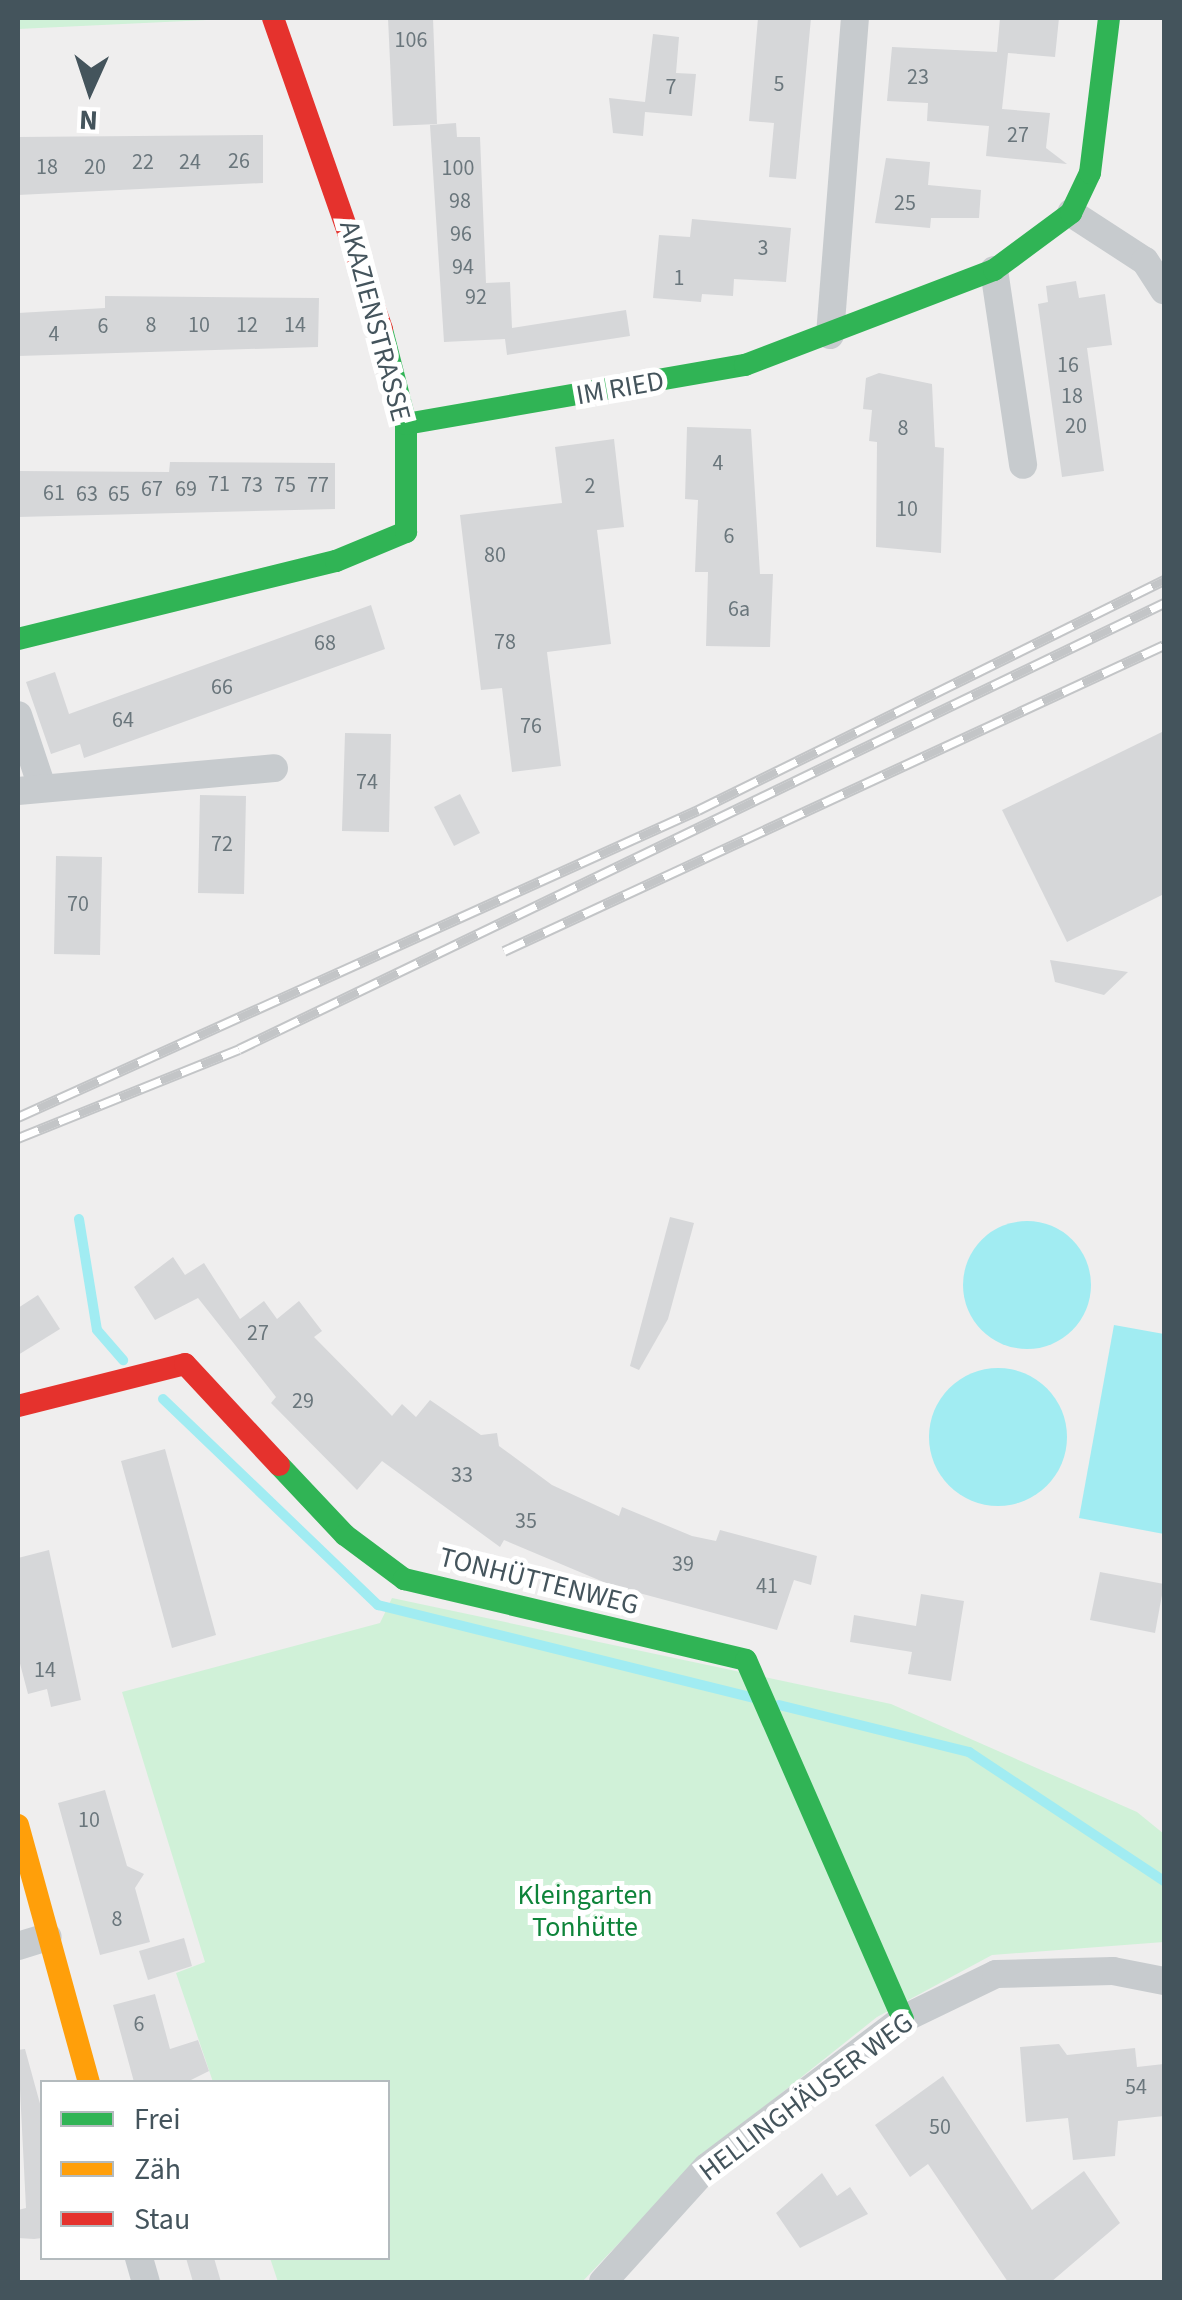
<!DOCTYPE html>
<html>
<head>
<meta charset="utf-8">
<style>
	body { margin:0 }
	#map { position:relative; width:1182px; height:2300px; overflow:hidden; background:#efeeee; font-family:"Source Sans 3",sans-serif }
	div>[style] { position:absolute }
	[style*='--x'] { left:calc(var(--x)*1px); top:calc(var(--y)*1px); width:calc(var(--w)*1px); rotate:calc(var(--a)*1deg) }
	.green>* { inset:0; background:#d0f1d8 }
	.water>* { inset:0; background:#a1ecf2 }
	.round { border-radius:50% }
	.stream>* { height:10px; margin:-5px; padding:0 5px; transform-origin:5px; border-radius:5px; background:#a1ecf2 }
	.building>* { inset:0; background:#d6d7d9 }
	.street>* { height:28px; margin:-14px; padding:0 14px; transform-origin:14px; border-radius:14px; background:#c7cbce }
	.fast>* { height:22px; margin:-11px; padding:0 11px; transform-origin:11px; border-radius:11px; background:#30b455 }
	.slow>* { height:22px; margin:-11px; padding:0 11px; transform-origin:11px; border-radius:11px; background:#ff9f0a }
	.jam>* { height:22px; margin:-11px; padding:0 11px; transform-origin:11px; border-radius:11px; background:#e5322d }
	.rail>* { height:11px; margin-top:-5.5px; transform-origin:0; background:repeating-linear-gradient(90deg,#fff 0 22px,#c3c5c7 0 44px); box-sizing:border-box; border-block:2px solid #c3c5c7 }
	span { translate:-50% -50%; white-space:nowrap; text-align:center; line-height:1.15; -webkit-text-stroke:10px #fff; paint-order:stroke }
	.number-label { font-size:22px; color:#6a767c }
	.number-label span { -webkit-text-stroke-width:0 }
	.street-label { font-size:28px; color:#44545c }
	.park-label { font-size:28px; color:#0e843a }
	.frame { position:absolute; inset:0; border:20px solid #44545c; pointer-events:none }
	.legend { position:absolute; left:40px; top:2080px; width:350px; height:180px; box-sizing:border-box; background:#fff; border:2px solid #b4bbbe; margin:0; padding:12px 18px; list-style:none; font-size:30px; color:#44545c }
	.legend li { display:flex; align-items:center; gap:20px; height:50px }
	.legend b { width:50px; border:2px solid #b4bbbe }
	.north { position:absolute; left:40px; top:40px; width:100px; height:100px; -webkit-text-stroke:8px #fff; paint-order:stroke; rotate:183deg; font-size:28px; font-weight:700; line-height:40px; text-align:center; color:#44545c }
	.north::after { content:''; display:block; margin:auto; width:35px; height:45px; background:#44545c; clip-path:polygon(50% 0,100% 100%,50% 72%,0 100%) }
</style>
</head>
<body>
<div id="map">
	<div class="green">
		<i style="clip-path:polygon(18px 18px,249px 18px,18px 29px)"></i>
		<i style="clip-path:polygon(392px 1598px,891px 1704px,1137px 1812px,1164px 1834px,1164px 1942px,992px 1955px,877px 2017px,700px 2158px,582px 2282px,278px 2282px,270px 2258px,388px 2258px,388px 2082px,213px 2082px,176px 1973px,205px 1962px,122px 1692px,380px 1623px)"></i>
	</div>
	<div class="water">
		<i class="round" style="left:963px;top:1221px;width:128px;height:128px"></i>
		<i style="clip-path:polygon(1114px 1325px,1164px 1334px,1164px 1534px,1079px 1518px)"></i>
		<i class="round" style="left:929px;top:1368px;width:138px;height:138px"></i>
	</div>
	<div class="stream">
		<i style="--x:79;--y:1219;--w:112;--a:80.8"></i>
		<i style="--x:97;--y:1330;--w:40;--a:49"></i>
		<i style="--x:163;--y:1399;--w:298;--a:43.8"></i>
		<i style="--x:378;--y:1605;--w:386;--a:13.9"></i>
		<i style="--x:779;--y:1705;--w:196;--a:13.9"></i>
		<i style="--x:969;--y:1752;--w:234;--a:33.5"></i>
	</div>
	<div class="building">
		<i style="clip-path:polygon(388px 18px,433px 18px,437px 124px,393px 126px)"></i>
		<i style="clip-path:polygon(758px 18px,811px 18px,796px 179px,769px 177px,774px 123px,749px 121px)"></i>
		<i style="clip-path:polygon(1000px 18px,1059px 18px,1055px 57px,1008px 53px,1002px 109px,1050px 113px,1046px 148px,1067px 164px,986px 156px,989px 126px,927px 121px,928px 103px,887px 101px,892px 47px,997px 52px)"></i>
		<i style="clip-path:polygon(653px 34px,679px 37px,676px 73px,696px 74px,692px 116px,645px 112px,643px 136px,613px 133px,609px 98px,645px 102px)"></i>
		<i style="clip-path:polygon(456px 123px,457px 137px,480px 137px,486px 283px,510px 282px,512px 328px,626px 310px,630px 336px,507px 355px,505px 339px,444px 342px,430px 125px)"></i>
		<i style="clip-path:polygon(263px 135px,263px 183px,18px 195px,18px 137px)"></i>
		<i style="clip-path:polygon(886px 158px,930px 162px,928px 185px,981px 190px,979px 218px,931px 218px,930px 228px,875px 223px)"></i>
		<i style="clip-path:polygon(692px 219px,791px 228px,786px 282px,734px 279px,733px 296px,702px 294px,701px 302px,653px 298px,659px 235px,690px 237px)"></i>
		<i style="clip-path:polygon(1076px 281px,1079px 298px,1105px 294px,1112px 345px,1087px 348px,1104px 471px,1062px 477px,1038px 304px,1048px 302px,1046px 286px)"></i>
		<i style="clip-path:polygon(105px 296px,319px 298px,318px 347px,18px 356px,18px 313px,105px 308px)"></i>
		<i style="clip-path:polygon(879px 373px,932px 384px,935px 447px,944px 448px,941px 553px,876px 547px,877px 442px,869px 441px,872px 410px,863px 409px,866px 378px)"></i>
		<i style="clip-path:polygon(687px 427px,751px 429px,760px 574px,773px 574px,770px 647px,706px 646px,708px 572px,695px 572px,698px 500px,685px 499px)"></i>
		<i style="clip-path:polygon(614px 439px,624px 527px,597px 530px,611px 644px,547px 652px,561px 766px,512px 772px,502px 688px,481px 690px,460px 515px,562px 503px,555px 447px)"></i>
		<i style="clip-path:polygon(170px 462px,335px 463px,335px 509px,18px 517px,18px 471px,169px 472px)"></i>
		<i style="clip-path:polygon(371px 605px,385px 649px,84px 758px,80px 744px,51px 754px,26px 682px,55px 672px,69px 714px)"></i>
		<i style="clip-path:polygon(1164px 731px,1164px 894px,1067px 942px,1002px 810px)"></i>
		<i style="clip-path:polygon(345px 733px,391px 734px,389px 832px,342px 831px)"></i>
		<i style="clip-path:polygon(460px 794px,480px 833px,454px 846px,434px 807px)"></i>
		<i style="clip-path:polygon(200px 795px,246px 796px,244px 894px,198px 893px)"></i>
		<i style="clip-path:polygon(56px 856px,102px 857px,100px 955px,54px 954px)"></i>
		<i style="clip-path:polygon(1050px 960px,1109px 969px,1128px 972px,1104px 995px,1055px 982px)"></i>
		<i style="clip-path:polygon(670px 1217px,694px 1223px,668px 1319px,639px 1370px,630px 1366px)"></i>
		<i style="clip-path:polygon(173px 1257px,185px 1275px,204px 1263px,240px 1319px,264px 1301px,277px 1319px,299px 1301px,322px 1331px,314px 1337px,392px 1416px,402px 1404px,416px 1417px,430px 1400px,481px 1435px,497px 1433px,499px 1446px,552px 1485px,619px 1516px,622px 1507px,692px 1536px,716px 1541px,720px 1530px,817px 1556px,811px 1585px,794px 1580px,777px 1630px,613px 1586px,504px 1540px,500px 1547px,382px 1461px,357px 1490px,271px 1403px,276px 1397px,198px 1298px,155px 1320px,134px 1287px)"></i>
		<i style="clip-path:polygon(38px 1295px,60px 1329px,18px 1355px,18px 1308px)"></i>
		<i style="clip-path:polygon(165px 1449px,216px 1635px,172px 1648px,121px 1461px)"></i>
		<i style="clip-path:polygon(49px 1550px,81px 1700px,51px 1707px,47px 1689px,28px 1694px,18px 1656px,18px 1558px)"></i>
		<i style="clip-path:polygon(1100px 1572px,1164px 1584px,1155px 1633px,1090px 1620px)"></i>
		<i style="clip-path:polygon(921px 1594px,964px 1601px,951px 1681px,908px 1674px,912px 1652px,850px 1642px,854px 1615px,916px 1626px)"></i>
		<i style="clip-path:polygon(105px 1790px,127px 1866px,144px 1874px,135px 1888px,150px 1942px,100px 1955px,58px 1803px)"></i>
		<i style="clip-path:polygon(184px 1938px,192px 1966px,148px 1980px,139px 1951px)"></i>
		<i style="clip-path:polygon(155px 1994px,170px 2049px,198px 2040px,209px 2071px,187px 2082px,134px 2082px,113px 2005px)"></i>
		<i style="clip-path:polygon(1059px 2044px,1067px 2055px,1135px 2048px,1137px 2067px,1164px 2064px,1164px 2116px,1118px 2121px,1115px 2156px,1073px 2160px,1068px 2118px,1026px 2122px,1020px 2047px)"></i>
		<i style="clip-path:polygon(25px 2049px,42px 2111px,42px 2238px,34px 2239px,18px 2238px,18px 2210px,26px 2208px,18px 2050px)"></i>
		<i style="clip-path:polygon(943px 2076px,1032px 2210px,1084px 2171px,1120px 2223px,1051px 2282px,1008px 2282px,928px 2164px,910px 2177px,875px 2125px)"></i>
		<i style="clip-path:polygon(822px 2173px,837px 2196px,850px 2187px,868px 2214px,800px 2248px,776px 2213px)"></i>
		<i style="clip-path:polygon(186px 2258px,214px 2258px,221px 2282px,193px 2282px)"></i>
	</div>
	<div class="street">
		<i style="--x:1071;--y:213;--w:88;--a:33"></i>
		<i style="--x:1145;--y:261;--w:35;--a:57"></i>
		<i style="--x:994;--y:270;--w:197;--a:81.5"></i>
		<i style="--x:830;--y:335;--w:318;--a:-85.5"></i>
		<i style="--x:18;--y:715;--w:73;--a:71.6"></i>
		<i style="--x:18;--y:791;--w:257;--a:-5.1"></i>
		<i style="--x:18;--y:1946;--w:31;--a:-17"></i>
		<i style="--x:139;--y:2258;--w:25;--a:74"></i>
		<i style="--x:603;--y:2282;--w:155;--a:-47.9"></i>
		<i style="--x:707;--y:2167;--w:246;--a:-37.1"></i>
		<i style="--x:903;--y:2019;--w:103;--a:-25.8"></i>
		<i style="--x:996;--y:1974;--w:117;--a:-1.5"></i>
		<i style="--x:1113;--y:1971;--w:52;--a:11.1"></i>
	</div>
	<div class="fast">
		<i style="--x:406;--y:424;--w:344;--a:-9.9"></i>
		<i style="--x:745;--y:365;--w:267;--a:-20.9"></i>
		<i style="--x:994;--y:270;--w:96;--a:-36.5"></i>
		<i style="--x:1071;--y:213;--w:44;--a:-64.6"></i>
		<i style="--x:1090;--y:173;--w:156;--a:-83"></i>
		<i style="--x:18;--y:639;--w:327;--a:-13.8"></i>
		<i style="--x:336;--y:561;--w:76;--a:-22.5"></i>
		<i style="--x:406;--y:532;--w:108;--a:-90"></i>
		<i style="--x:406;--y:424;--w:97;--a:-104.3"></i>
		<i style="--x:279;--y:1465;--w:96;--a:46.7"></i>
		<i style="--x:345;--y:1535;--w:74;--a:36.7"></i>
		<i style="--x:404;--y:1579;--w:351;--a:13.3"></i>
		<i style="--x:746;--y:1660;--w:392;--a:66.4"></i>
	</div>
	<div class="slow">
		<i style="--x:18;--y:1825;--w:267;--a:74.6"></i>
	</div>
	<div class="jam">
		<i style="--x:273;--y:18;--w:330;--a:70.7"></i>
		<i style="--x:18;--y:1406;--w:172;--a:-14.1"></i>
		<i style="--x:185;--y:1364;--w:138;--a:47.1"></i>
	</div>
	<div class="rail">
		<i style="--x:504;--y:951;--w:727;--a:-24.87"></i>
		<i style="--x:18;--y:1117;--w:746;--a:-24.3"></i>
		<i style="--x:698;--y:810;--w:520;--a:-26.27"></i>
		<i style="--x:18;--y:1138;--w:238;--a:-21.9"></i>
		<i style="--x:239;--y:1049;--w:1027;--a:-25.74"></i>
	</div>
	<div class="number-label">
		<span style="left:411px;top:41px">106</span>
		<span style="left:918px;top:78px">23</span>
		<span style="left:779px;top:85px">5</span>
		<span style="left:671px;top:88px">7</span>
		<span style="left:1018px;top:136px">27</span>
		<span style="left:239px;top:162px">26</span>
		<span style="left:143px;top:163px">22</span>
		<span style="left:190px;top:163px">24</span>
		<span style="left:47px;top:168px">18</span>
		<span style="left:95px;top:168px">20</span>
		<span style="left:458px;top:169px">100</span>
		<span style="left:460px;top:202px">98</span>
		<span style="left:905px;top:204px">25</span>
		<span style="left:461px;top:235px">96</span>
		<span style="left:763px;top:249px">3</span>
		<span style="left:463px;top:268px">94</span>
		<span style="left:679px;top:279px">1</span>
		<span style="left:476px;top:298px">92</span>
		<span style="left:151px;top:326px">8</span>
		<span style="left:199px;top:326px">10</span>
		<span style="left:247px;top:326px">12</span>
		<span style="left:295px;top:326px">14</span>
		<span style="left:103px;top:327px">6</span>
		<span style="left:54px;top:335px">4</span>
		<span style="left:1068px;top:366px">16</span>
		<span style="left:1072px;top:397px">18</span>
		<span style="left:1076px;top:427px">20</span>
		<span style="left:903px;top:429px">8</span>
		<span style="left:718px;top:464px">4</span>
		<span style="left:219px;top:485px">71</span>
		<span style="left:252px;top:486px">73</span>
		<span style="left:285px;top:486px">75</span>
		<span style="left:318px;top:486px">77</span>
		<span style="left:590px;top:487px">2</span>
		<span style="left:152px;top:490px">67</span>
		<span style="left:186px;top:490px">69</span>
		<span style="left:54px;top:494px">61</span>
		<span style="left:87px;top:495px">63</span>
		<span style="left:119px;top:495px">65</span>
		<span style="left:907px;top:510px">10</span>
		<span style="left:729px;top:537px">6</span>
		<span style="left:495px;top:556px">80</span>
		<span style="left:739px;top:610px">6a</span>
		<span style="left:505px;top:643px">78</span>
		<span style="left:325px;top:644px">68</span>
		<span style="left:222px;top:688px">66</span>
		<span style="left:123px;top:721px">64</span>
		<span style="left:531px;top:727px">76</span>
		<span style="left:367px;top:783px">74</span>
		<span style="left:222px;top:845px">72</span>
		<span style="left:78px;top:905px">70</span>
		<span style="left:258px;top:1334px">27</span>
		<span style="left:303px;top:1402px">29</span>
		<span style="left:462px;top:1476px">33</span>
		<span style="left:526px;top:1522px">35</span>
		<span style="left:683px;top:1565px">39</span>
		<span style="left:767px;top:1587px">41</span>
		<span style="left:45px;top:1671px">14</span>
		<span style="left:89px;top:1821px">10</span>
		<span style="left:117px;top:1920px">8</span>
		<span style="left:139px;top:2025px">6</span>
		<span style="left:1136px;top:2088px">54</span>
		<span style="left:940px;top:2128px">50</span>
	</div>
	<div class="street-label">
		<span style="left:375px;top:321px;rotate:75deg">AKAZIENSTRASSE</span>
		<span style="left:620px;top:388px;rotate:-10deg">IM RIED</span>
		<span style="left:539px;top:1581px;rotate:14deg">TONHÜTTENWEG</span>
		<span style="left:806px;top:2097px;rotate:-37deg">HELLINGHÄUSER WEG</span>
	</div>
	<div class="park-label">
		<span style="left:585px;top:1911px">Kleingarten<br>Tonhütte</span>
	</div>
	<div class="frame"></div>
	<ul class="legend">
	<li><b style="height:12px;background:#30b455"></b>Frei</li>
	<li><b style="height:12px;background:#ff9f0a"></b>Zäh</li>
	<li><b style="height:12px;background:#e5322d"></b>Stau</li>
	</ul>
	<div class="north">N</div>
</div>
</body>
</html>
